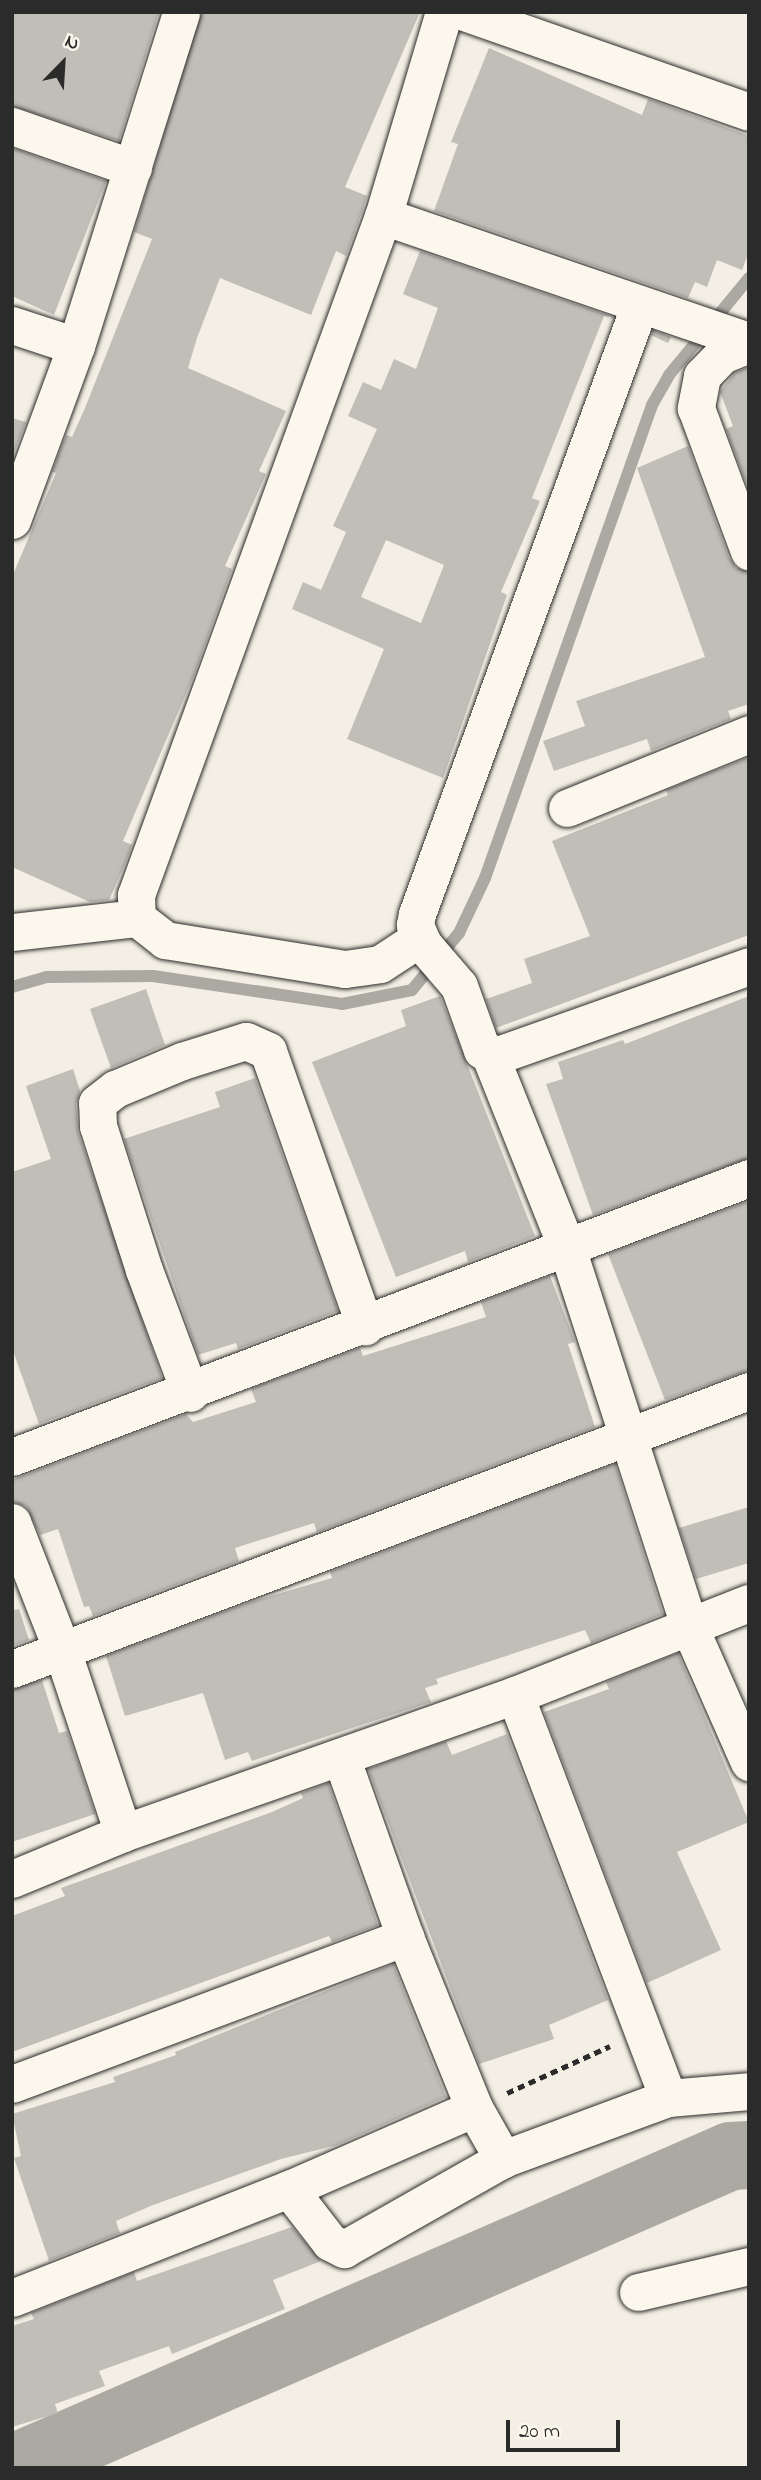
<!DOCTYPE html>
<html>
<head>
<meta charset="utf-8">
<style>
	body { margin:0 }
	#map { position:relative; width:761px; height:2480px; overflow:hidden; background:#f3efe4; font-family:"Indie Flower",sans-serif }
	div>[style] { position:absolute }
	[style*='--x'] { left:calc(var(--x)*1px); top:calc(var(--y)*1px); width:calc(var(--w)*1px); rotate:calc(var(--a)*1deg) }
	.stream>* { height:12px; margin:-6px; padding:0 6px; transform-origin:6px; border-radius:6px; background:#aca9a2 }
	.river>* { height:68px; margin:-34px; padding:0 34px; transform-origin:34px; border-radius:34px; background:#aca9a2 }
	.building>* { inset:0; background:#c0beb6 }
	.path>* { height:4.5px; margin-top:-2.25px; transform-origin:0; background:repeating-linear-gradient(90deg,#2b2b2b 0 7px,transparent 0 12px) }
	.roads { filter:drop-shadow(0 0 2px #2b2b2b) drop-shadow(0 0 2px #2b2b2b) }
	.street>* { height:37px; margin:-18.5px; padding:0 18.5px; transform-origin:18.5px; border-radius:18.5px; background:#fbf7ec }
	span { translate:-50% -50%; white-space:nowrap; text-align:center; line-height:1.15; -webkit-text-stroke:5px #fbf7ec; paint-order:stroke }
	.frame { position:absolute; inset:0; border:14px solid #2b2b2b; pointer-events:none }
	.north { position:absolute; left:28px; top:28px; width:70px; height:70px; -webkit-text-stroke:5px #fbf7ec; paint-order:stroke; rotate:24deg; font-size:19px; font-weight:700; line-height:28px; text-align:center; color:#2b2b2b }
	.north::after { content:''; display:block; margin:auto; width:24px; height:32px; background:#2b2b2b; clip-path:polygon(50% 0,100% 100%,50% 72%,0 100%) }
	.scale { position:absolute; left:506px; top:2420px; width:114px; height:32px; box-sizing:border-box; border:4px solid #2b2b2b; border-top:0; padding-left:9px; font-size:21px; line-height:24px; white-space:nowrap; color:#2b2b2b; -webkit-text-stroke:5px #fbf7ec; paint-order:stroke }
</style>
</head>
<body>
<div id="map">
	<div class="stream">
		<i style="--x:12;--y:987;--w:36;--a:-16"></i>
		<i style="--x:47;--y:977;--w:106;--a:-0.5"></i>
		<i style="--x:153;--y:976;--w:191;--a:8.4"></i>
		<i style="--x:342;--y:1004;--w:71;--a:-11.3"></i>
		<i style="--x:412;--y:990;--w:74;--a:-50.5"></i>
		<i style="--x:459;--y:933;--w:61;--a:-64.7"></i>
		<i style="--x:485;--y:878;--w:502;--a:-70.55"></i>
		<i style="--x:652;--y:405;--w:34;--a:-60"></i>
		<i style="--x:669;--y:375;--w:126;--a:-50.5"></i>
	</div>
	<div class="river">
		<i style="--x:14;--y:2468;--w:782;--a:-23.52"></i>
		<i style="--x:731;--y:2156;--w:18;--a:-3"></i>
	</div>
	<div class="building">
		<i style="clip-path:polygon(12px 12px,159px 12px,119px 141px,12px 106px)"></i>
		<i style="clip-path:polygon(201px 12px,420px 12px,345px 187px,367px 196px,363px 209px,346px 256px,336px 251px,311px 315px,220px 278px,197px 338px,188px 368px,286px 411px,259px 471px,266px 474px,225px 566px,232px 569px,194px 675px,123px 841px,132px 845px,125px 864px,109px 900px,90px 902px,12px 867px,12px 577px,56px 473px,52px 472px,66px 435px,72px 437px,85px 408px,152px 239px,134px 232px)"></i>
		<i style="clip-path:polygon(489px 48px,642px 115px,648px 99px,749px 136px,749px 252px,742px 270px,717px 260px,707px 287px,695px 282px,688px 298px,434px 211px,458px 144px,451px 142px)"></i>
		<i style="clip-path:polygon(12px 148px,106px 181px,54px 315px,12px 296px)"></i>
		<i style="clip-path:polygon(evenodd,420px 251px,613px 317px,604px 316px,532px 498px,540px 501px,501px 592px,507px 595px,443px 778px,347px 739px,384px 649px,292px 609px,303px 582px,321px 590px,346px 532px,333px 526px,377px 429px,348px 416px,363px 382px,381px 390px,394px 359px,416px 369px,438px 308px,403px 294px,420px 251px,386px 540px,444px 565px,421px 623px,361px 597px,386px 540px)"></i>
		<i style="clip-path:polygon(653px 330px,671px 337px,668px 343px,651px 335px)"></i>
		<i style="clip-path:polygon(749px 367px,749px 490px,726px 429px,733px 426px,720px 392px,734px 373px)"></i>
		<i style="clip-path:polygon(12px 418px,26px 422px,12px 458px)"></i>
		<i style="clip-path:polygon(688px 446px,729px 558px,736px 568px,749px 571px,749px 704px,728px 711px,731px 719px,651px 751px,647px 739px,554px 771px,543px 741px,585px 726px,576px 701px,705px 657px,637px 468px)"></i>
		<i style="clip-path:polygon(747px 758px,749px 935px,496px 1028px,486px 999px,532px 983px,524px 959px,590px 936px,552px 841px,668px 795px,666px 790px)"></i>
		<i style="clip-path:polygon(146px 989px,165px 1045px,111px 1068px,90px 1009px)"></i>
		<i style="clip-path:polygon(440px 996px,535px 1236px,468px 1262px,465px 1251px,396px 1277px,312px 1062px,406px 1026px,401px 1010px)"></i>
		<i style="clip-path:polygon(749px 996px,749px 1158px,593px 1215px,546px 1084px,563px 1079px,558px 1062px,623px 1040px,625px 1044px)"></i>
		<i style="clip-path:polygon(73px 1069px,80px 1091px,76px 1104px,78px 1132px,162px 1378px,39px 1424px,12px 1348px,12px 1172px,51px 1159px,26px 1086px)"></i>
		<i style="clip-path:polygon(255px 1078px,338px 1311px,238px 1349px,236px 1343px,198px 1355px,124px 1139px,220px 1107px,215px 1092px)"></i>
		<i style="clip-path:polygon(749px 1201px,749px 1370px,665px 1400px,608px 1254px)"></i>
		<i style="clip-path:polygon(550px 1276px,575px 1342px,568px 1344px,595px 1427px,317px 1532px,314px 1523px,235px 1548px,239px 1561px,93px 1616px,89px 1606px,84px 1607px,58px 1529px,40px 1535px,26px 1506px,12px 1501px,12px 1480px,186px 1414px,193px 1422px,256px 1402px,251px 1389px,360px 1348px,363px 1356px,486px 1317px,481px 1302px)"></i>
		<i style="clip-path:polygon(615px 1464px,663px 1614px,591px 1643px,585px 1630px,436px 1679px,438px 1684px,425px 1688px,431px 1702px,252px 1761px,248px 1752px,225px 1760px,203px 1693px,125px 1716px,106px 1656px,253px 1601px,332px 1578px,330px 1572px)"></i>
		<i style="clip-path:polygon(749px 1507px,749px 1563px,696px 1579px,679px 1528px)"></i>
		<i style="clip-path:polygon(19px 1609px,29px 1640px,12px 1646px,12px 1610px)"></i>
		<i style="clip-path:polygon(678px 1653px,749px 1822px,677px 1852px,721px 1950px,647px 1983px,544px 1712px,609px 1689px,606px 1682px)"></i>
		<i style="clip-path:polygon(42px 1680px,59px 1733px,67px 1731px,95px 1814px,12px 1842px,12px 1689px)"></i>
		<i style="clip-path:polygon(507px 1734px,608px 2000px,549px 2025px,554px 2039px,479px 2064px,368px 1769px,446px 1741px,452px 1755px)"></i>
		<i style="clip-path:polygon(328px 1783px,378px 1925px,332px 1942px,329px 1936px,12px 2052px,12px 1916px,65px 1896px,61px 1888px,272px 1812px,303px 1798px,301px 1793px)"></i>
		<i style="clip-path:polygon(393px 1964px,446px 2097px,337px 2145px,281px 2159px,153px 2205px,116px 2221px,120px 2233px,49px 2261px,14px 2158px,21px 2156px,12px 2114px,115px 2082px,113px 2077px,176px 2055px,175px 2052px)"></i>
		<i style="clip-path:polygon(292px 2227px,321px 2261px,273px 2280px,285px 2309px,172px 2354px,169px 2346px,99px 2371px,105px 2386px,55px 2404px,58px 2413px,12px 2427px,12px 2326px,34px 2319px,31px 2313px,134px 2272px,137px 2281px)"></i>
	</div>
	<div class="path">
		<i style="--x:507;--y:2093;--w:113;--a:-24.5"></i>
	</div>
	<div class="roads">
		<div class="street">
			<i style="--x:444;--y:12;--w:213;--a:106.6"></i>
			<i style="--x:383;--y:216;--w:723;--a:109.99"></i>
			<i style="--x:136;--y:895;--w:23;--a:88"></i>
			<i style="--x:137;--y:918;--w:36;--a:38"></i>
			<i style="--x:165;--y:940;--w:182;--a:9.2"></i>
			<i style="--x:345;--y:969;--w:35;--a:-8"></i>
			<i style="--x:380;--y:964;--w:42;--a:-33.3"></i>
			<i style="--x:415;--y:941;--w:9;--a:21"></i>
			<i style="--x:423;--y:944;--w:55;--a:49.4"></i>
			<i style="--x:459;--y:986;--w:68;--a:70.2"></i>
			<i style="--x:482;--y:1050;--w:17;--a:17"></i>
			<i style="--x:498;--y:1055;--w:266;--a:-19.5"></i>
			<i style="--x:464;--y:12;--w:302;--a:19.3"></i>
			<i style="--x:12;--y:126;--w:128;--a:19.1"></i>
			<i style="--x:383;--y:216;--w:387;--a:18.9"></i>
			<i style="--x:12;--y:325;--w:67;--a:18.2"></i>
			<i style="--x:749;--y:344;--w:29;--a:158"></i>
			<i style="--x:722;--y:355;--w:29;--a:134"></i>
			<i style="--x:702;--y:376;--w:33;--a:101"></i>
			<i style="--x:696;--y:408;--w:153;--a:69.7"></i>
			<i style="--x:12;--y:520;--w:185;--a:-69.8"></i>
			<i style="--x:76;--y:346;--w:350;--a:-72.5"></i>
			<i style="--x:567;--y:808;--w:196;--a:-22.1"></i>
			<i style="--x:12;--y:932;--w:126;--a:-6.4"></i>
			<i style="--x:423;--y:944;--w:21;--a:-113"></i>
			<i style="--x:415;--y:925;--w:11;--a:-80"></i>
			<i style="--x:417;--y:914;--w:649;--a:-69.92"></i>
			<i style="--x:489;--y:1053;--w:210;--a:68.2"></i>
			<i style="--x:567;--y:1248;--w:397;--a:72.1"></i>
			<i style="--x:689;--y:1626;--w:149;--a:66.2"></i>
			<i style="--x:190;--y:1393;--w:131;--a:-110.5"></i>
			<i style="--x:144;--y:1270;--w:151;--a:-107.7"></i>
			<i style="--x:98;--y:1126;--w:23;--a:-92"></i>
			<i style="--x:97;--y:1103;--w:23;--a:-38"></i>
			<i style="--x:115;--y:1089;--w:73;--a:-22.7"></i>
			<i style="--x:182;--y:1061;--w:67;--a:-17.4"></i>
			<i style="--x:246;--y:1041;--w:24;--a:24"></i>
			<i style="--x:268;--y:1051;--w:292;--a:70.6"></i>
			<i style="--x:12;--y:1457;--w:788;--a:-20.73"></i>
			<i style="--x:12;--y:1522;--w:137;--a:68.7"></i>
			<i style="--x:62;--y:1650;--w:193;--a:71.6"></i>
			<i style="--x:12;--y:1669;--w:788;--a:-20.67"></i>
			<i style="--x:515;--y:1695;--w:431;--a:69.2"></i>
			<i style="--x:341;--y:1757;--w:191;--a:70.4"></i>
			<i style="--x:405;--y:1937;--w:184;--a:68"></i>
			<i style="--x:474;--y:2108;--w:59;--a:60.4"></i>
			<i style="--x:12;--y:1879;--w:120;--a:-22.5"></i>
			<i style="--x:123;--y:1833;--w:416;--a:-19.4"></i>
			<i style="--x:515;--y:1695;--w:251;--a:-21.5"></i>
			<i style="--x:12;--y:2084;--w:420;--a:-20.5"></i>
			<i style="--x:289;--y:2189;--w:67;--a:52.3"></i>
			<i style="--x:330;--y:2242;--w:16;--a:27"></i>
			<i style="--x:344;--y:2249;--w:183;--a:-29.5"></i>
			<i style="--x:503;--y:2159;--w:176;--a:-20.3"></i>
			<i style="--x:668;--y:2098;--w:81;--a:-4.9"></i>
			<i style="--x:638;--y:2292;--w:114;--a:-13.2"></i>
			<i style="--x:12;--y:2298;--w:298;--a:-21.5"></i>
			<i style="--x:289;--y:2189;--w:202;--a:-23.6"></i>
		</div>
	</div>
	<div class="frame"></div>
	<div class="north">N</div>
	<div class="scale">20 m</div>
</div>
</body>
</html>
